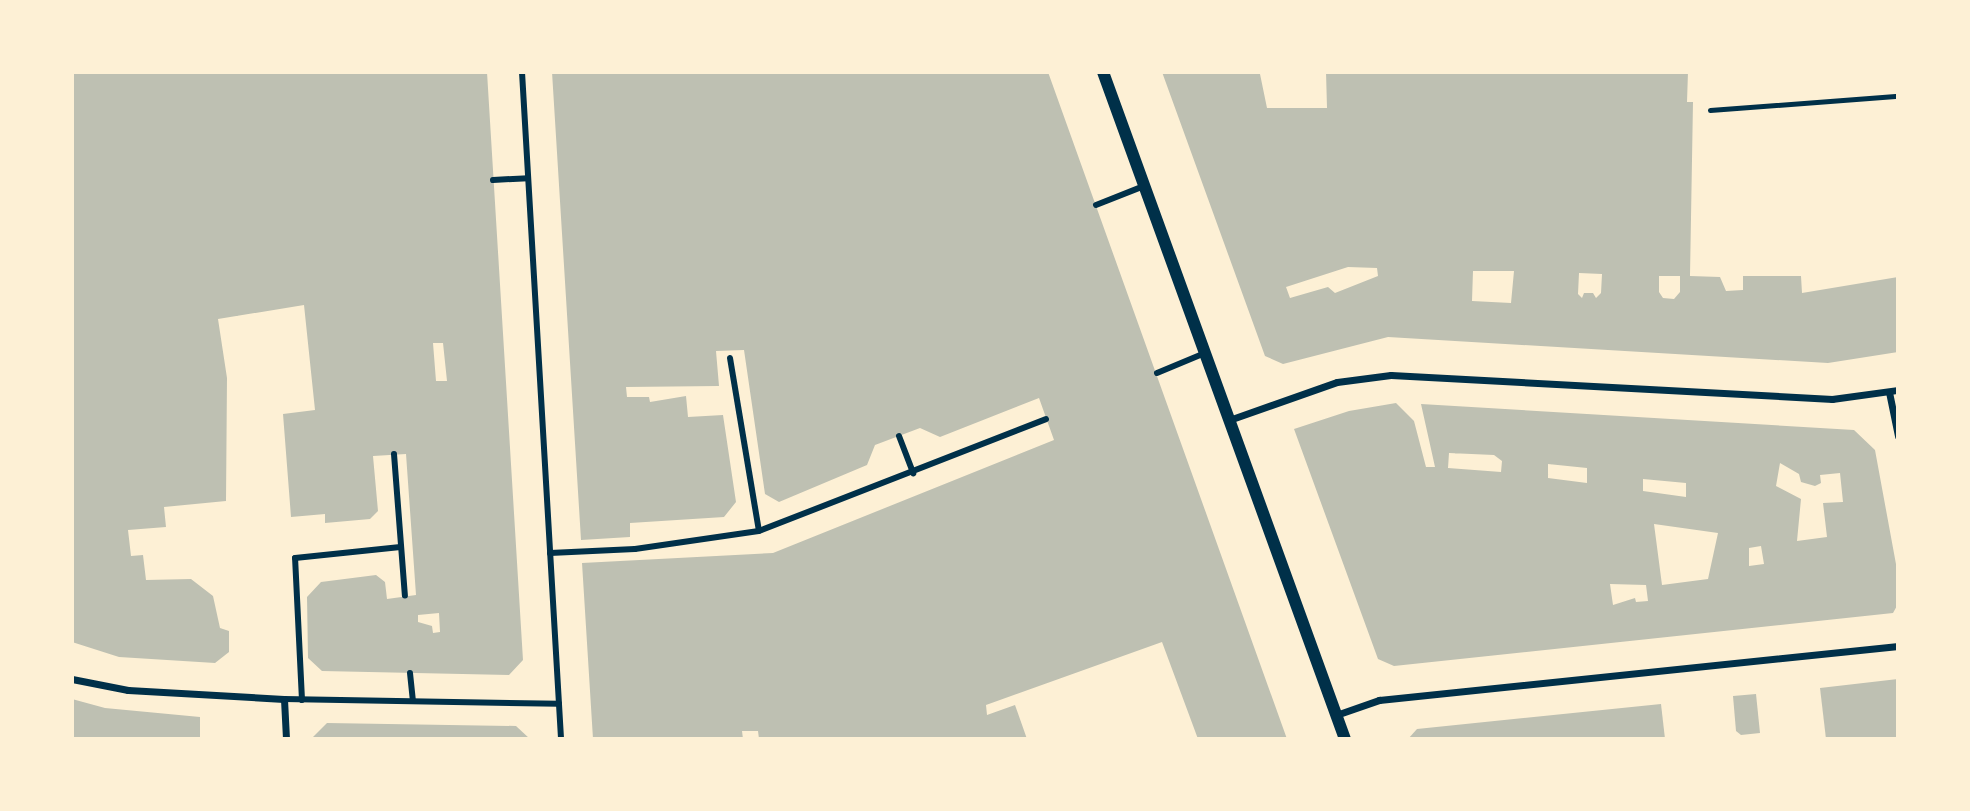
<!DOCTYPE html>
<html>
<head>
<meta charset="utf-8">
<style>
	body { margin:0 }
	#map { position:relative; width:1970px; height:811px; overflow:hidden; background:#fdf0d5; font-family:Ubuntu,sans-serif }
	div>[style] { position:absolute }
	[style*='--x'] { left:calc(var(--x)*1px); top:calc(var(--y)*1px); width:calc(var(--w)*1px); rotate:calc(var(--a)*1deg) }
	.building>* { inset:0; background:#bec0b2 }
	.service>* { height:5px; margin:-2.5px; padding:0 2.5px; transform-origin:2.5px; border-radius:2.5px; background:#003049 }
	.pedestrian>* { height:6px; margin:-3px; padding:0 3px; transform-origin:3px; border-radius:3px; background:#003049 }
	.minor>* { height:7px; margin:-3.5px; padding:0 3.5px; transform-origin:3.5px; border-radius:3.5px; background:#003049 }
	.tertiary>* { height:12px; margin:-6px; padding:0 6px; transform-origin:6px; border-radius:6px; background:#003049 }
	span { translate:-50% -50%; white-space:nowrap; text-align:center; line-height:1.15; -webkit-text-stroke:6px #fdf0d5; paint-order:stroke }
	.frame { position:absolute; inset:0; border:74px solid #fdf0d5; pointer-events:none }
</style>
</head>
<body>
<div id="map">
	<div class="building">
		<i style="clip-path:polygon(evenodd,72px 72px,487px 72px,523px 660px,509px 675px,322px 671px,308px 658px,307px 597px,321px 582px,376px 575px,385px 582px,387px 599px,416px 595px,406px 454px,373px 456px,378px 511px,370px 519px,325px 523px,325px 514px,291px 517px,283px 414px,315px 410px,304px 305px,218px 319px,227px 378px,226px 501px,164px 507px,166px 527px,128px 530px,131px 556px,143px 555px,146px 580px,191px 579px,213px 596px,220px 628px,229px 631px,229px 652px,215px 663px,119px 657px,72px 642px,72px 72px,433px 343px,443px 343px,447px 381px,436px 381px,433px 343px,72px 72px,439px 613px,440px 632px,433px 633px,432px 626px,418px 622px,418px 615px,439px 613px)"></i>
		<i style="clip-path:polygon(552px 72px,1048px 72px,1287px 739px,1198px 739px,1162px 642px,986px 705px,987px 715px,1015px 705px,1027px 739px,759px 739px,758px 731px,742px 731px,743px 739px,593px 739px,582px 563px,773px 553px,1054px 440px,1039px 398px,940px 437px,920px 428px,875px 445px,867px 465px,779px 502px,765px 494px,744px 350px,716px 351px,719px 386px,626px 387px,627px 397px,649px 397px,650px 402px,686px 396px,688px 417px,723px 415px,736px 502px,724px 517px,630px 523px,630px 537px,581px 540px)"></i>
		<i style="clip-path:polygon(evenodd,1162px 72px,1269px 72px,1260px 74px,1267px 108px,1327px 108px,1326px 72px,1688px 72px,1687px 102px,1693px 102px,1690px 276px,1720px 277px,1726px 291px,1743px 290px,1743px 276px,1801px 276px,1802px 293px,1898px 277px,1898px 352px,1828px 363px,1388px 337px,1283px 364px,1265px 356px,1162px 72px,1348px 267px,1377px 268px,1378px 276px,1335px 293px,1328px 287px,1290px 298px,1286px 287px,1348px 267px,1162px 72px,1473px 271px,1514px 271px,1511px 303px,1472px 301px,1473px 271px,1162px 72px,1579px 273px,1602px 274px,1601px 293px,1596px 298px,1593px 293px,1584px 293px,1582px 298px,1578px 294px,1579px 273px,1162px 72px,1659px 276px,1680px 276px,1680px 292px,1674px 299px,1663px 298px,1659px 292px,1659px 276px)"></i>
		<i style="clip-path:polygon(evenodd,1396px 403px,1414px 421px,1426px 467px,1435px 467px,1421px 404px,1854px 430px,1875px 450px,1898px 575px,1898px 604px,1893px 613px,1394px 666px,1378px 659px,1294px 429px,1349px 411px,1396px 403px,1449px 453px,1494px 455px,1502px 461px,1501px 472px,1448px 468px,1449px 453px,1396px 403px,1780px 463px,1799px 474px,1801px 482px,1815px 486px,1821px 483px,1820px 475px,1840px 473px,1843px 502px,1823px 503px,1827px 537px,1797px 541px,1801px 499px,1776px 486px,1780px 463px,1396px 403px,1548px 464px,1587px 468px,1587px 483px,1548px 478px,1548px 464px,1396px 403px,1643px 479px,1686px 483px,1686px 497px,1643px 491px,1643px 479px,1396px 403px,1654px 524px,1718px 533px,1708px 579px,1662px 585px,1654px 524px,1396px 403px,1761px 546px,1764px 564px,1749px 566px,1749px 548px,1761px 546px,1396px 403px,1610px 584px,1646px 585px,1648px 601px,1636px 602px,1635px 598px,1613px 605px,1610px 584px)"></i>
		<i style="clip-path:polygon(1898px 679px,1898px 739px,1826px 739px,1820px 688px)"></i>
		<i style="clip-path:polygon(1756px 694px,1760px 733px,1741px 735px,1736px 731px,1733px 696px)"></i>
		<i style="clip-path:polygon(72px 699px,105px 708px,200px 717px,200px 739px,72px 739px)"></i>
		<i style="clip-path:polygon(1661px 704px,1665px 739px,1408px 739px,1417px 729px)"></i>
		<i style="clip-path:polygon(327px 723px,516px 726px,530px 739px,311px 739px)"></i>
	</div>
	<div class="service">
		<i style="--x:1710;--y:110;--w:189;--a:-4.3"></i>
	</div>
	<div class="pedestrian">
		<i style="--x:522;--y:72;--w:668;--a:86.65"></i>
		<i style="--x:493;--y:180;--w:35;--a:-3"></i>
		<i style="--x:1096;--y:205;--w:52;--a:-21.6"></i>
		<i style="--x:730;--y:358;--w:175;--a:80.5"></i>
		<i style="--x:1157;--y:373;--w:52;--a:-22.6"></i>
		<i style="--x:899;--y:436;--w:40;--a:69"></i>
		<i style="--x:394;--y:454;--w:142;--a:85.6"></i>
		<i style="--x:550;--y:553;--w:85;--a:-2.7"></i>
		<i style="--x:635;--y:549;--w:125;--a:-8.3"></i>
		<i style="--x:759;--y:531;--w:308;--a:-21.3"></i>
		<i style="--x:410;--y:673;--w:27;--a:84"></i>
		<i style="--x:284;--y:699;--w:275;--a:1"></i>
		<i style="--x:302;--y:700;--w:142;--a:-92.8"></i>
		<i style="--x:295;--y:558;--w:106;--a:-6"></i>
	</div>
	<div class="minor">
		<i style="--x:1889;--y:392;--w:45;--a:78.4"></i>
		<i style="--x:1229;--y:420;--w:114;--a:-19.4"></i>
		<i style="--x:1337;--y:382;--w:54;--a:-7.4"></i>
		<i style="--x:1391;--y:375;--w:442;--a:3.1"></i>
		<i style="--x:1832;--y:399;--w:67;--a:-7.8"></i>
		<i style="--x:72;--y:679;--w:57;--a:11.1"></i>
		<i style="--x:128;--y:690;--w:156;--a:3.3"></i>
		<i style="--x:284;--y:699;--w:40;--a:87.1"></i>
		<i style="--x:1336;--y:715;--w:46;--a:-19.2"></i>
		<i style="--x:1379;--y:700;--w:522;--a:-5.94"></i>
	</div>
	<div class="tertiary">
		<i style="--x:1103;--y:72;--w:710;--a:70.06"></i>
	</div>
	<div class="frame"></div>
</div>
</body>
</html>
